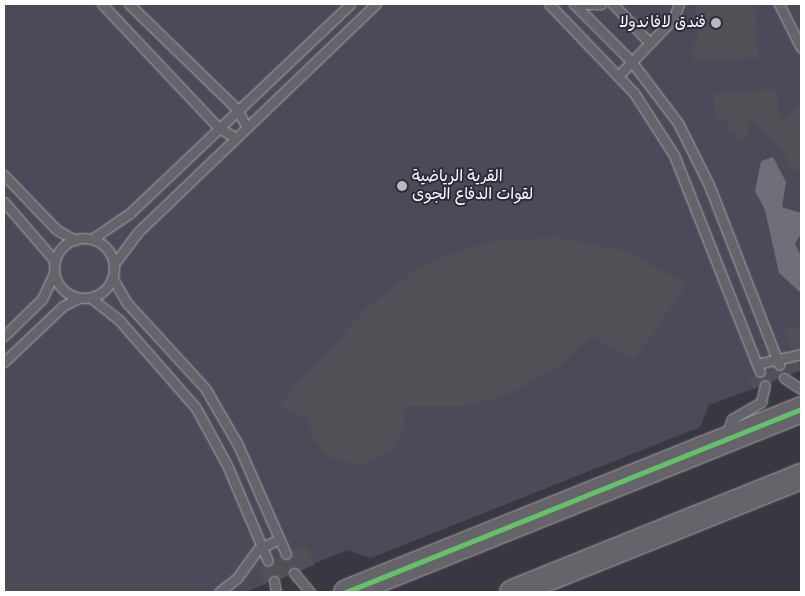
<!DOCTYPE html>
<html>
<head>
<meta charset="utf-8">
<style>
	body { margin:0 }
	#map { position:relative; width:805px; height:596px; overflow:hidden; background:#393741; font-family:"Indie Flower","Playpen Sans Arabic",sans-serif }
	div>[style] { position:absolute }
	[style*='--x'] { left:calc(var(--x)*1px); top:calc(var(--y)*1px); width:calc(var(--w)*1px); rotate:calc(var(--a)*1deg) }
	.green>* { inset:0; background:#4e4958 }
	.water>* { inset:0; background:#716e79 }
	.building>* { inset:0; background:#515056 }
	.roads { filter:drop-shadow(0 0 1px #a6a5aa) drop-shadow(0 0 1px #a6a5aa) }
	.lane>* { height:9px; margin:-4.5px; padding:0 4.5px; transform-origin:4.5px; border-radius:4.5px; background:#66646a }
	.lane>.ring { margin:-4.5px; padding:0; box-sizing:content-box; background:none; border:9px solid #66646a; border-radius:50% }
	.secondary>* { height:25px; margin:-12.5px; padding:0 12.5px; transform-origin:12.5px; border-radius:12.5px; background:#66646a }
	.cycleway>* { height:5px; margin:-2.5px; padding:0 2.5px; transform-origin:2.5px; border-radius:2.5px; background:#61c268 }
	.dots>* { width:14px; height:14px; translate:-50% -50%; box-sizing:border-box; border:2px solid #2f2a3d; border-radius:50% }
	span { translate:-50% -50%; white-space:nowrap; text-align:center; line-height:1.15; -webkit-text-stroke:4px #2f2a3d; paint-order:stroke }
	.poi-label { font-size:16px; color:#fff }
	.right { translate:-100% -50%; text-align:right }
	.left { translate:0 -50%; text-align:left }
	.frame { position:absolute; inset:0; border:5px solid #fff; pointer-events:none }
</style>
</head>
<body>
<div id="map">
	<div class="green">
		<i style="clip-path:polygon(4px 4px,801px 4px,801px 371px,709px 405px,700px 427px,371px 558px,347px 550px,246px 592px,4px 592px)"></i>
	</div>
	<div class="water">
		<i style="clip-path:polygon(773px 157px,786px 182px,782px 207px,801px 213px,801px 234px,795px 244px,801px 256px,801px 293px,779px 273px,765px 210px,755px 191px,761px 161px)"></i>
	</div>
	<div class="building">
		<i style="clip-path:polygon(696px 4px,755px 4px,758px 58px,693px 62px,692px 44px,698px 43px)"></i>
		<i style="clip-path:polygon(777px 89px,780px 124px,801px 101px,801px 168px,791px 171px,783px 150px,747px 117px,748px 138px,736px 139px,736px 133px,729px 133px,728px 120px,716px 121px,713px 94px)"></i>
		<i style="clip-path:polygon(556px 237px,625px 251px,687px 284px,635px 359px,591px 336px,559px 367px,507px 395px,465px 406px,406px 406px,403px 429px,393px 449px,362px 465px,329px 457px,314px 440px,308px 418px,280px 407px,298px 380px,330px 351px,364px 310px,420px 266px,486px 242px)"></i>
		<i style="clip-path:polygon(801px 326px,801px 348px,790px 350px,784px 330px)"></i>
		<i style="clip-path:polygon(797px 361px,801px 371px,782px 372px,771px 383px,763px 379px,754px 390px,749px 377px,762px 378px,766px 370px,781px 371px,785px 364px)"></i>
		<i style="clip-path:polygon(307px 546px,314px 565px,300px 571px,292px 567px,288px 576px,280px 579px,272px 575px,264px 585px,256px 566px,270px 567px,280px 556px,288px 560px,292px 552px)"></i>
	</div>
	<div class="roads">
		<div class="lane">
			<i style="--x:102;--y:4;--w:170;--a:46.7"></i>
			<i style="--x:219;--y:128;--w:20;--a:30"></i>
			<i style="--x:129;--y:4;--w:151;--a:44.2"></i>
			<i style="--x:237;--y:109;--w:21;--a:62"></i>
			<i style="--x:549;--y:4;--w:123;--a:46.3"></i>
			<i style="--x:634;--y:93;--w:74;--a:57.2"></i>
			<i style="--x:674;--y:155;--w:233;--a:68.4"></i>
			<i style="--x:574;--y:4;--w:81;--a:45"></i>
			<i style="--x:631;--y:61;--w:78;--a:52.8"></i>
			<i style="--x:678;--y:123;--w:69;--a:63.4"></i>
			<i style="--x:709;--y:185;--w:193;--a:68.7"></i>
			<i style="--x:574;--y:4;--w:27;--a:0"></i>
			<i style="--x:613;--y:4;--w:51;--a:46.6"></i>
			<i style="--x:779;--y:4;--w:49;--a:63.4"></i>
			<i style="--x:618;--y:76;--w:79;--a:-46"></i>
			<i style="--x:673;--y:19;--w:16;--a:-68"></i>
			<i style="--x:4;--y:175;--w:76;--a:46.1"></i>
			<i style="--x:57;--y:230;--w:21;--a:29"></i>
			<i style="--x:4;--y:202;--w:78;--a:49.2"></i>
			<i class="ring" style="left:54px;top:238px;width:51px;height:51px"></i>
			<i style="--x:92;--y:239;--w:46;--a:-34.4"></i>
			<i style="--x:130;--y:213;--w:303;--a:-43.5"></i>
			<i style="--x:114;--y:264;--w:40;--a:-53"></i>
			<i style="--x:138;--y:232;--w:330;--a:-43.8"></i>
			<i style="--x:113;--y:279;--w:28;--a:60"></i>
			<i style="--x:127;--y:303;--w:115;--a:47.5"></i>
			<i style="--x:205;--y:388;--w:66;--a:59.9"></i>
			<i style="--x:238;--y:445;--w:119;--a:66.2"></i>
			<i style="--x:91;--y:298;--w:36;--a:38"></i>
			<i style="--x:119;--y:320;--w:117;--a:48.8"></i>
			<i style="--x:196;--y:408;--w:65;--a:61.5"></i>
			<i style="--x:227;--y:465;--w:104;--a:66.9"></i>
			<i style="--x:4;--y:336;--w:53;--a:-44.2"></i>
			<i style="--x:42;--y:299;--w:29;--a:-65"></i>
			<i style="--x:4;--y:362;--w:81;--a:-43.5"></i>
			<i style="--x:63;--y:306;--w:18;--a:-27"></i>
			<i style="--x:757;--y:364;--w:45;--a:-12.8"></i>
			<i style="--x:784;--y:378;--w:20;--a:33"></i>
			<i style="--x:726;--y:436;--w:18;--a:-71"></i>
			<i style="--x:732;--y:419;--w:34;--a:-30"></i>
			<i style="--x:761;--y:402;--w:17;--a:-77"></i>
			<i style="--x:294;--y:573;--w:25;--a:50"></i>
			<i style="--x:274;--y:581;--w:11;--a:80"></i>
			<i style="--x:219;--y:592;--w:23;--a:-38"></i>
			<i style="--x:237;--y:578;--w:34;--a:-54"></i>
			<i style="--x:257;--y:550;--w:25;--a:-27"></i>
		</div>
		<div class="secondary">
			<i style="--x:346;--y:592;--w:490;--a:-21.9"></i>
			<i style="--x:512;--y:592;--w:311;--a:-21.9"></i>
		</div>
	</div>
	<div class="cycleway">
		<i style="--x:346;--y:592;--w:490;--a:-21.9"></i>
	</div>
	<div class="dots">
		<i style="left:716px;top:23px;background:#bab9bc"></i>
		<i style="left:402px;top:186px;background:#bab9bc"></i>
	</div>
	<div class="poi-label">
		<span class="right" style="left:706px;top:23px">فندق لافاندولا</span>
		<span class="left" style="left:412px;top:186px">القرية الرياضية<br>لقوات الدفاع الجوى</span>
	</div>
	<div class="frame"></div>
</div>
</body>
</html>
